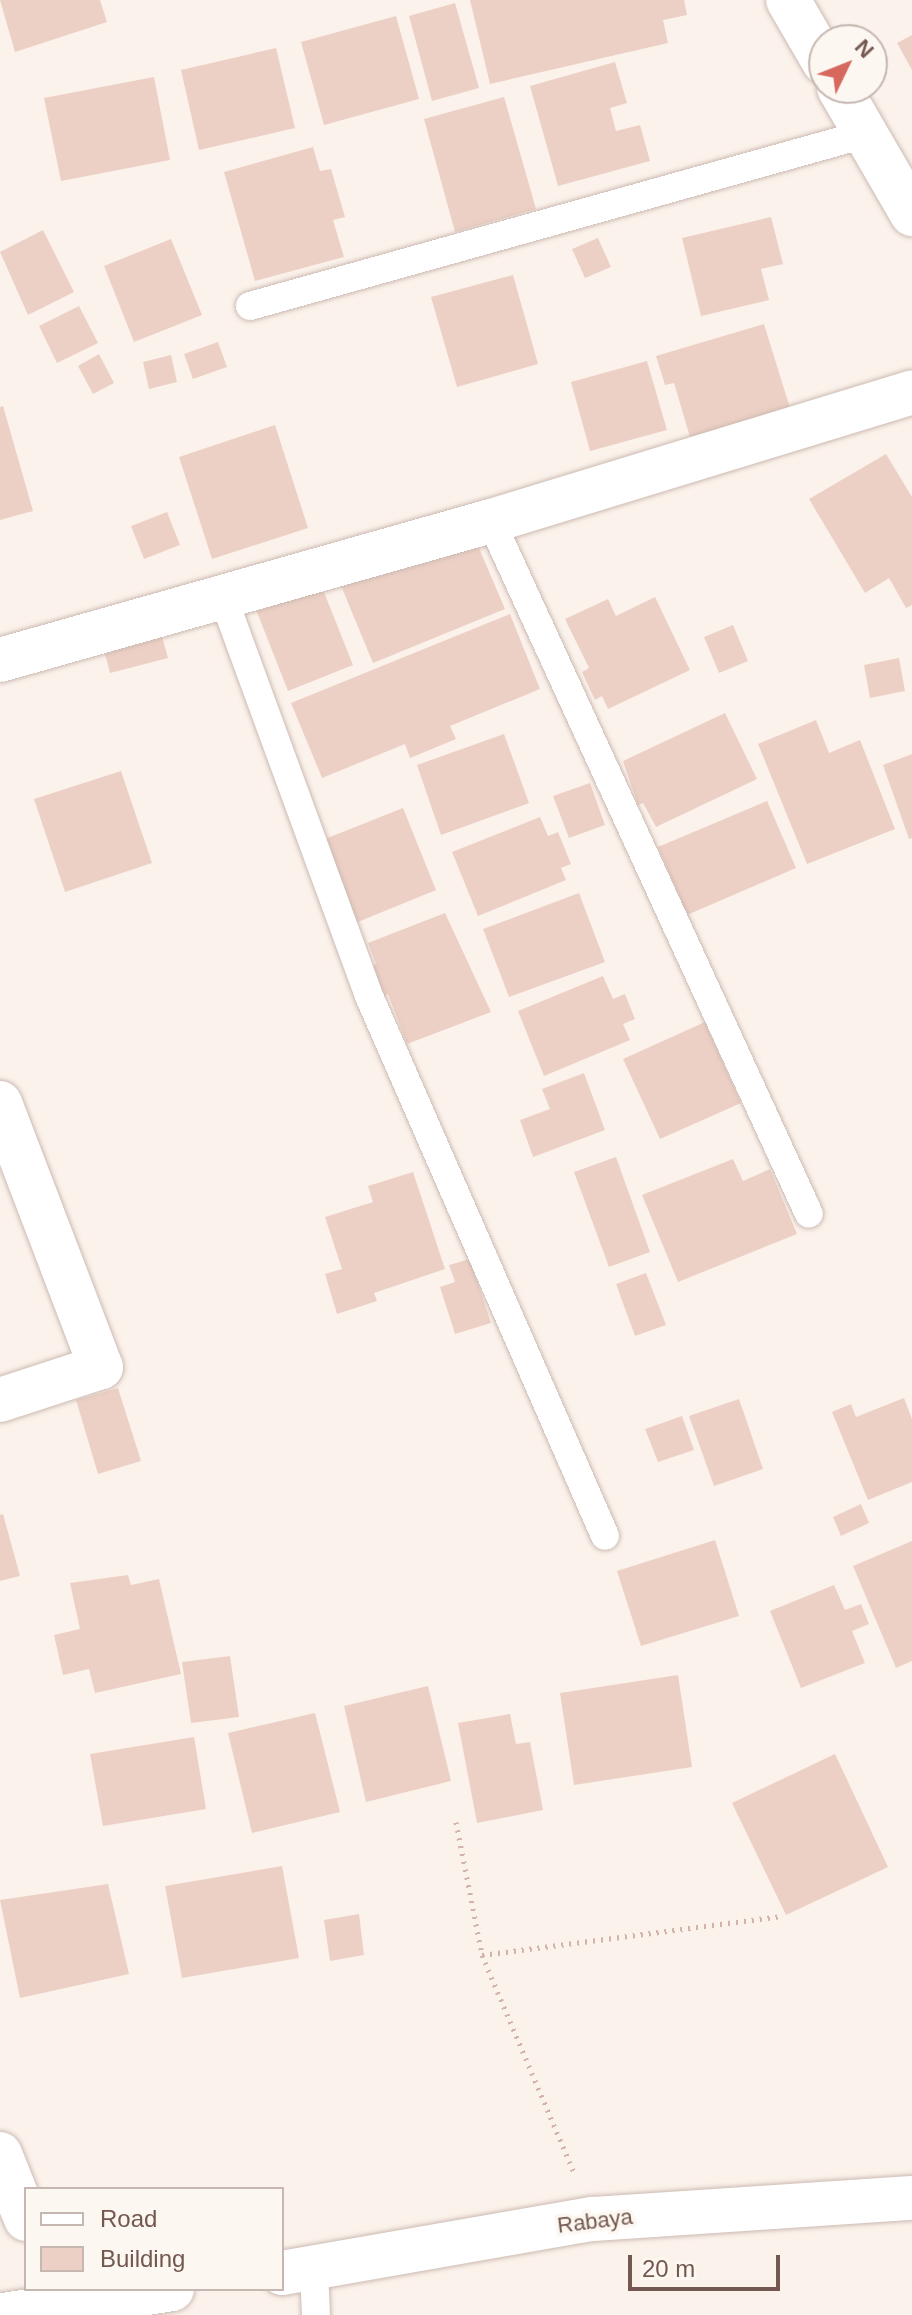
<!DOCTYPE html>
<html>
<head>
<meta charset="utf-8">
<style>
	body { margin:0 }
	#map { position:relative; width:912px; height:2315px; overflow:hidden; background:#fbf2eb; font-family:Arial,sans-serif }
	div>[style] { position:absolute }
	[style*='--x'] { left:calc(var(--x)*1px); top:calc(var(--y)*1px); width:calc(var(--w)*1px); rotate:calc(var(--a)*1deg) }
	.building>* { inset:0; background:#edd0c5 }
	.path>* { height:5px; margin-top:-2.5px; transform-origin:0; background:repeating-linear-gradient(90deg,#d2b3a8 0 2px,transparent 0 8px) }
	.roads { filter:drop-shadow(0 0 2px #ccbab2) drop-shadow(0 0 2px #ccbab2) }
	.lane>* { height:28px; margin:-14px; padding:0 14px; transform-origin:14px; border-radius:14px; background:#fff }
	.street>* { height:44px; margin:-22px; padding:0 22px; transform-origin:22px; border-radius:22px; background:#fff }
	.secondary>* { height:44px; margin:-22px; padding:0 22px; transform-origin:22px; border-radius:22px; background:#fff }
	span { translate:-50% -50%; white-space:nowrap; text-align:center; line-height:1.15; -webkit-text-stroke:7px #fdf7f1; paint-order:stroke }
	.street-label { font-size:22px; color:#735850 }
	.legend { position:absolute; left:24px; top:2187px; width:260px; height:104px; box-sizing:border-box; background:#fdf7f1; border:2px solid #c6b7b1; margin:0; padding:10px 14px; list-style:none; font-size:24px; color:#735850 }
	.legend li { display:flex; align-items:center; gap:16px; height:40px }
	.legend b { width:40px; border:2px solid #c6b7b1 }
	.north { position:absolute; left:808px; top:24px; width:80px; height:80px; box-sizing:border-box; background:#fdf7f1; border:2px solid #c6b7b1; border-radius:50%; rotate:47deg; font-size:22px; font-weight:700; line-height:32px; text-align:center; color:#735850 }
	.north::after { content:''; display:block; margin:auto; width:28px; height:36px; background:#d6685e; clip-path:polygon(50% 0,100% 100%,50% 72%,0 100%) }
	.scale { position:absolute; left:628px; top:2255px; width:152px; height:36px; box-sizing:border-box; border:4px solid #735850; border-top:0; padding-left:10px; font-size:24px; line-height:28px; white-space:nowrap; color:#735850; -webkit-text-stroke:6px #fdf7f1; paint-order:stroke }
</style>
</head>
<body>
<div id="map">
	<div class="building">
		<i style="clip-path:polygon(0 0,100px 0,107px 22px,15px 52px)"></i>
		<i style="clip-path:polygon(470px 0,684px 0,687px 15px,663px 20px,668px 43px,490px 84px)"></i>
		<i style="clip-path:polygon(455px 3px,479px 88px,432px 101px,409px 16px)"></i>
		<i style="clip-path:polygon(396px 16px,419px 99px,324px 125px,301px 42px)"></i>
		<i style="clip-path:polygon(912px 35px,912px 70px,897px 43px)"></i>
		<i style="clip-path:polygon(276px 48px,295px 128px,199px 150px,181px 70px)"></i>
		<i style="clip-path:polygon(615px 62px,627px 103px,610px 108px,616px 131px,640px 125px,650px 161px,558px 186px,530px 86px)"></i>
		<i style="clip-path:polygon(154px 77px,170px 160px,61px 181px,44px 98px)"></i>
		<i style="clip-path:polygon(504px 97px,536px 209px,455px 232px,424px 119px)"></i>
		<i style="clip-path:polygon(313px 147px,320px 171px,331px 169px,345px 217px,333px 220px,344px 257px,255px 281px,224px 172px)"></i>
		<i style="clip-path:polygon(771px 217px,783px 264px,761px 269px,769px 300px,701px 316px,682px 238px)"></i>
		<i style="clip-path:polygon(43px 230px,74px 292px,28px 315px,0 252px)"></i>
		<i style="clip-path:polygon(598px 238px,611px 267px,585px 278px,572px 249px)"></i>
		<i style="clip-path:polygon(171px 239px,202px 315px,134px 342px,104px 266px)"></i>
		<i style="clip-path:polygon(513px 275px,538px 364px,457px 387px,431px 297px)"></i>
		<i style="clip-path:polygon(79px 306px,98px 343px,57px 363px,39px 326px)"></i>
		<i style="clip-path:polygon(764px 324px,790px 408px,690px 437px,674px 383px,665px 385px,656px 356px)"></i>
		<i style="clip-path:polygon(218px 342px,227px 367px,193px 379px,184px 354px)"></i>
		<i style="clip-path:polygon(99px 354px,114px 383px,93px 394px,78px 366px)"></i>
		<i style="clip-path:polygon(171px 355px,177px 382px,149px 389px,143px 362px)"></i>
		<i style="clip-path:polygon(647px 361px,667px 430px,590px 451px,571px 382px)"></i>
		<i style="clip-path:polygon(3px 406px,33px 511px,0 520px,0 407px)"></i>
		<i style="clip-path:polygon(275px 425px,308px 528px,212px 559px,179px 457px)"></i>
		<i style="clip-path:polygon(886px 454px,912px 497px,912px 605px,906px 608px,889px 578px,865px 593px,809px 499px)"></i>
		<i style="clip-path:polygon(167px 512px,180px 545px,144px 559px,131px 526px)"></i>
		<i style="clip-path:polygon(470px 527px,505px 609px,373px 663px,339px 581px)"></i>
		<i style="clip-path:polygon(318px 577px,353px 665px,288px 691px,253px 602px)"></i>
		<i style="clip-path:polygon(655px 597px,690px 670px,608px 709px,602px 696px,595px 700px,582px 672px,589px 668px,565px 619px,608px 599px,616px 616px)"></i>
		<i style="clip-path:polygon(510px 614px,540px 689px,450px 726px,456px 739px,410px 758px,405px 744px,322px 778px,291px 703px)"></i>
		<i style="clip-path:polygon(733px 625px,748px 661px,719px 673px,704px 637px)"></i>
		<i style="clip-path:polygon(160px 629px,168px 658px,110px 673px,101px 639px)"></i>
		<i style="clip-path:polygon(899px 658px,905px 691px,870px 698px,864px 665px)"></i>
		<i style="clip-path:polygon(725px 713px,757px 779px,656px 827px,643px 803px,638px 805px,623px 761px)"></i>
		<i style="clip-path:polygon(816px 720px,829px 753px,860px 740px,895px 829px,807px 864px,758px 744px)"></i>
		<i style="clip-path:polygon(504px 734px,529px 803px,441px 835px,417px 765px)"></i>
		<i style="clip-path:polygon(912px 754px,912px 838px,909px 839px,883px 765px)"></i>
		<i style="clip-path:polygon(121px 771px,152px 863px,65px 892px,34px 799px)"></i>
		<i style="clip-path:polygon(590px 783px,605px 825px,569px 838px,553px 796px)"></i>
		<i style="clip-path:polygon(767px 801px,796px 868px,687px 915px,658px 847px)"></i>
		<i style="clip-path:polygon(403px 808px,436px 890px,348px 926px,315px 843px)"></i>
		<i style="clip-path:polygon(540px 817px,548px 836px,558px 832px,571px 864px,561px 868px,566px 880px,478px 916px,452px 852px)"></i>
		<i style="clip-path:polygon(579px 893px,605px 962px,509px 997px,483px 929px)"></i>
		<i style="clip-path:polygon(445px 913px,491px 1012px,407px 1044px,388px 994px,379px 998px,367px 968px,376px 964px,368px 943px)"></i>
		<i style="clip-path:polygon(603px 976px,613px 999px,625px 994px,635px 1019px,623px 1024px,630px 1040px,544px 1076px,518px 1011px)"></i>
		<i style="clip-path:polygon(705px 1022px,741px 1103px,660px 1139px,623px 1059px)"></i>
		<i style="clip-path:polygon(584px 1073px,605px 1130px,533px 1157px,520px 1120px,550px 1109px,542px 1089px)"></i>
		<i style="clip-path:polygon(616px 1157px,650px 1252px,609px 1267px,574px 1172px)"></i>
		<i style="clip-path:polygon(733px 1159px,743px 1181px,770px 1169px,797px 1234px,678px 1282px,642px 1195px)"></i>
		<i style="clip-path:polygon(413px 1172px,445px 1269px,374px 1293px,377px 1301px,337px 1314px,325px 1274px,342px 1269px,325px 1217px,373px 1202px,368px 1186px)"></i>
		<i style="clip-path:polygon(470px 1259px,491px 1323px,455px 1334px,440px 1287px,455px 1282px,449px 1265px)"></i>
		<i style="clip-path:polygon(646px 1273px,666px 1325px,635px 1336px,616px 1284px)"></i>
		<i style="clip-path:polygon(118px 1388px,141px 1461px,98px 1474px,76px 1400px)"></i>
		<i style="clip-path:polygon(904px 1398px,912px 1419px,912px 1482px,868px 1500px,832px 1412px,851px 1404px,856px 1417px)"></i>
		<i style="clip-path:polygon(739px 1399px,763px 1469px,714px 1486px,689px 1416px)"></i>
		<i style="clip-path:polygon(682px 1416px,694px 1450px,658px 1462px,645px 1429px)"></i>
		<i style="clip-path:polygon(861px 1504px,869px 1523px,841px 1536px,833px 1517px)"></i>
		<i style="clip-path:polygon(3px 1514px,20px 1576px,0 1581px,0 1515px)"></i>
		<i style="clip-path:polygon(715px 1540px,739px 1616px,641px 1646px,617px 1571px)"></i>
		<i style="clip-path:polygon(912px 1541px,912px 1661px,896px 1668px,853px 1566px)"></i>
		<i style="clip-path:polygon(128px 1575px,131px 1585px,159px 1579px,181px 1674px,95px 1693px,89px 1669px,63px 1675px,54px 1635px,80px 1629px,70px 1583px)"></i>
		<i style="clip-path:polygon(834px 1585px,845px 1610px,861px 1604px,869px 1624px,852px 1631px,865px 1663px,801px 1688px,770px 1611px)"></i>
		<i style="clip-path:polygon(230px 1656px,239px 1717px,191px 1723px,182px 1662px)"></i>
		<i style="clip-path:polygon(678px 1675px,692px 1767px,574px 1785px,560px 1693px)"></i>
		<i style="clip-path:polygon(428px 1686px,451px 1781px,366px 1802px,344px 1706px)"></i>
		<i style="clip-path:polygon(315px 1713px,340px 1812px,252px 1833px,228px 1733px)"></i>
		<i style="clip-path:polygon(510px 1714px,516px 1744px,530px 1742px,543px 1810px,477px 1823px,458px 1723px)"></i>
		<i style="clip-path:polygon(194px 1737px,206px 1809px,103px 1826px,90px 1754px)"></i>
		<i style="clip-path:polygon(835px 1754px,888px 1867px,786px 1915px,732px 1803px)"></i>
		<i style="clip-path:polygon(282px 1866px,299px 1958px,182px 1978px,165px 1886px)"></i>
		<i style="clip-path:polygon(108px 1884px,129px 1974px,20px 1998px,0 1900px)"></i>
		<i style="clip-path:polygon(359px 1914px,364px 1955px,330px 1961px,324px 1920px)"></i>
	</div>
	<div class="path">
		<i style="--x:456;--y:1822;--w:136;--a:78.9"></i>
		<i style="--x:482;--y:1955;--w:237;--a:67.1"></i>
		<i style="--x:482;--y:1955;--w:303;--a:-7.4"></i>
	</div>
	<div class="roads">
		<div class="lane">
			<i style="--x:250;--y:306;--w:639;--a:-15.62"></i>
			<i style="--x:491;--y:521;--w:762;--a:65.35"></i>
			<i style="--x:223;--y:597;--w:425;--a:69.9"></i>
			<i style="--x:369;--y:996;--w:589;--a:66.39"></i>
			<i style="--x:314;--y:2271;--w:44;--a:87.4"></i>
		</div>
		<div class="street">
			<i style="--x:0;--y:660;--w:510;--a:-15.81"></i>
			<i style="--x:491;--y:521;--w:440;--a:-17"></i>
			<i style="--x:0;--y:1103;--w:283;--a:69.1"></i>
			<i style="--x:101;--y:1367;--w:106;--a:161.9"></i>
			<i style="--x:0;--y:2154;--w:70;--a:68.2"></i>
		</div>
		<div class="secondary">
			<i style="--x:788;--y:0;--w:72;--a:59.9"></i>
			<i style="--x:839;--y:88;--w:146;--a:59.9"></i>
			<i style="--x:282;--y:2273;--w:316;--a:-9.9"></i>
			<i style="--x:593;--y:2219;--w:320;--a:-3.8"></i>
			<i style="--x:3;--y:2315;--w:171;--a:-8.7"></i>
		</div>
	</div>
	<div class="street-label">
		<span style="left:595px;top:2221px;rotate:-7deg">Rabaya</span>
	</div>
	<ul class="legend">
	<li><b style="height:10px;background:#fff"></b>Road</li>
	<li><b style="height:22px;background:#edd0c5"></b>Building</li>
	</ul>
	<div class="north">N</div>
	<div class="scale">20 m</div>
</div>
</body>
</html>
